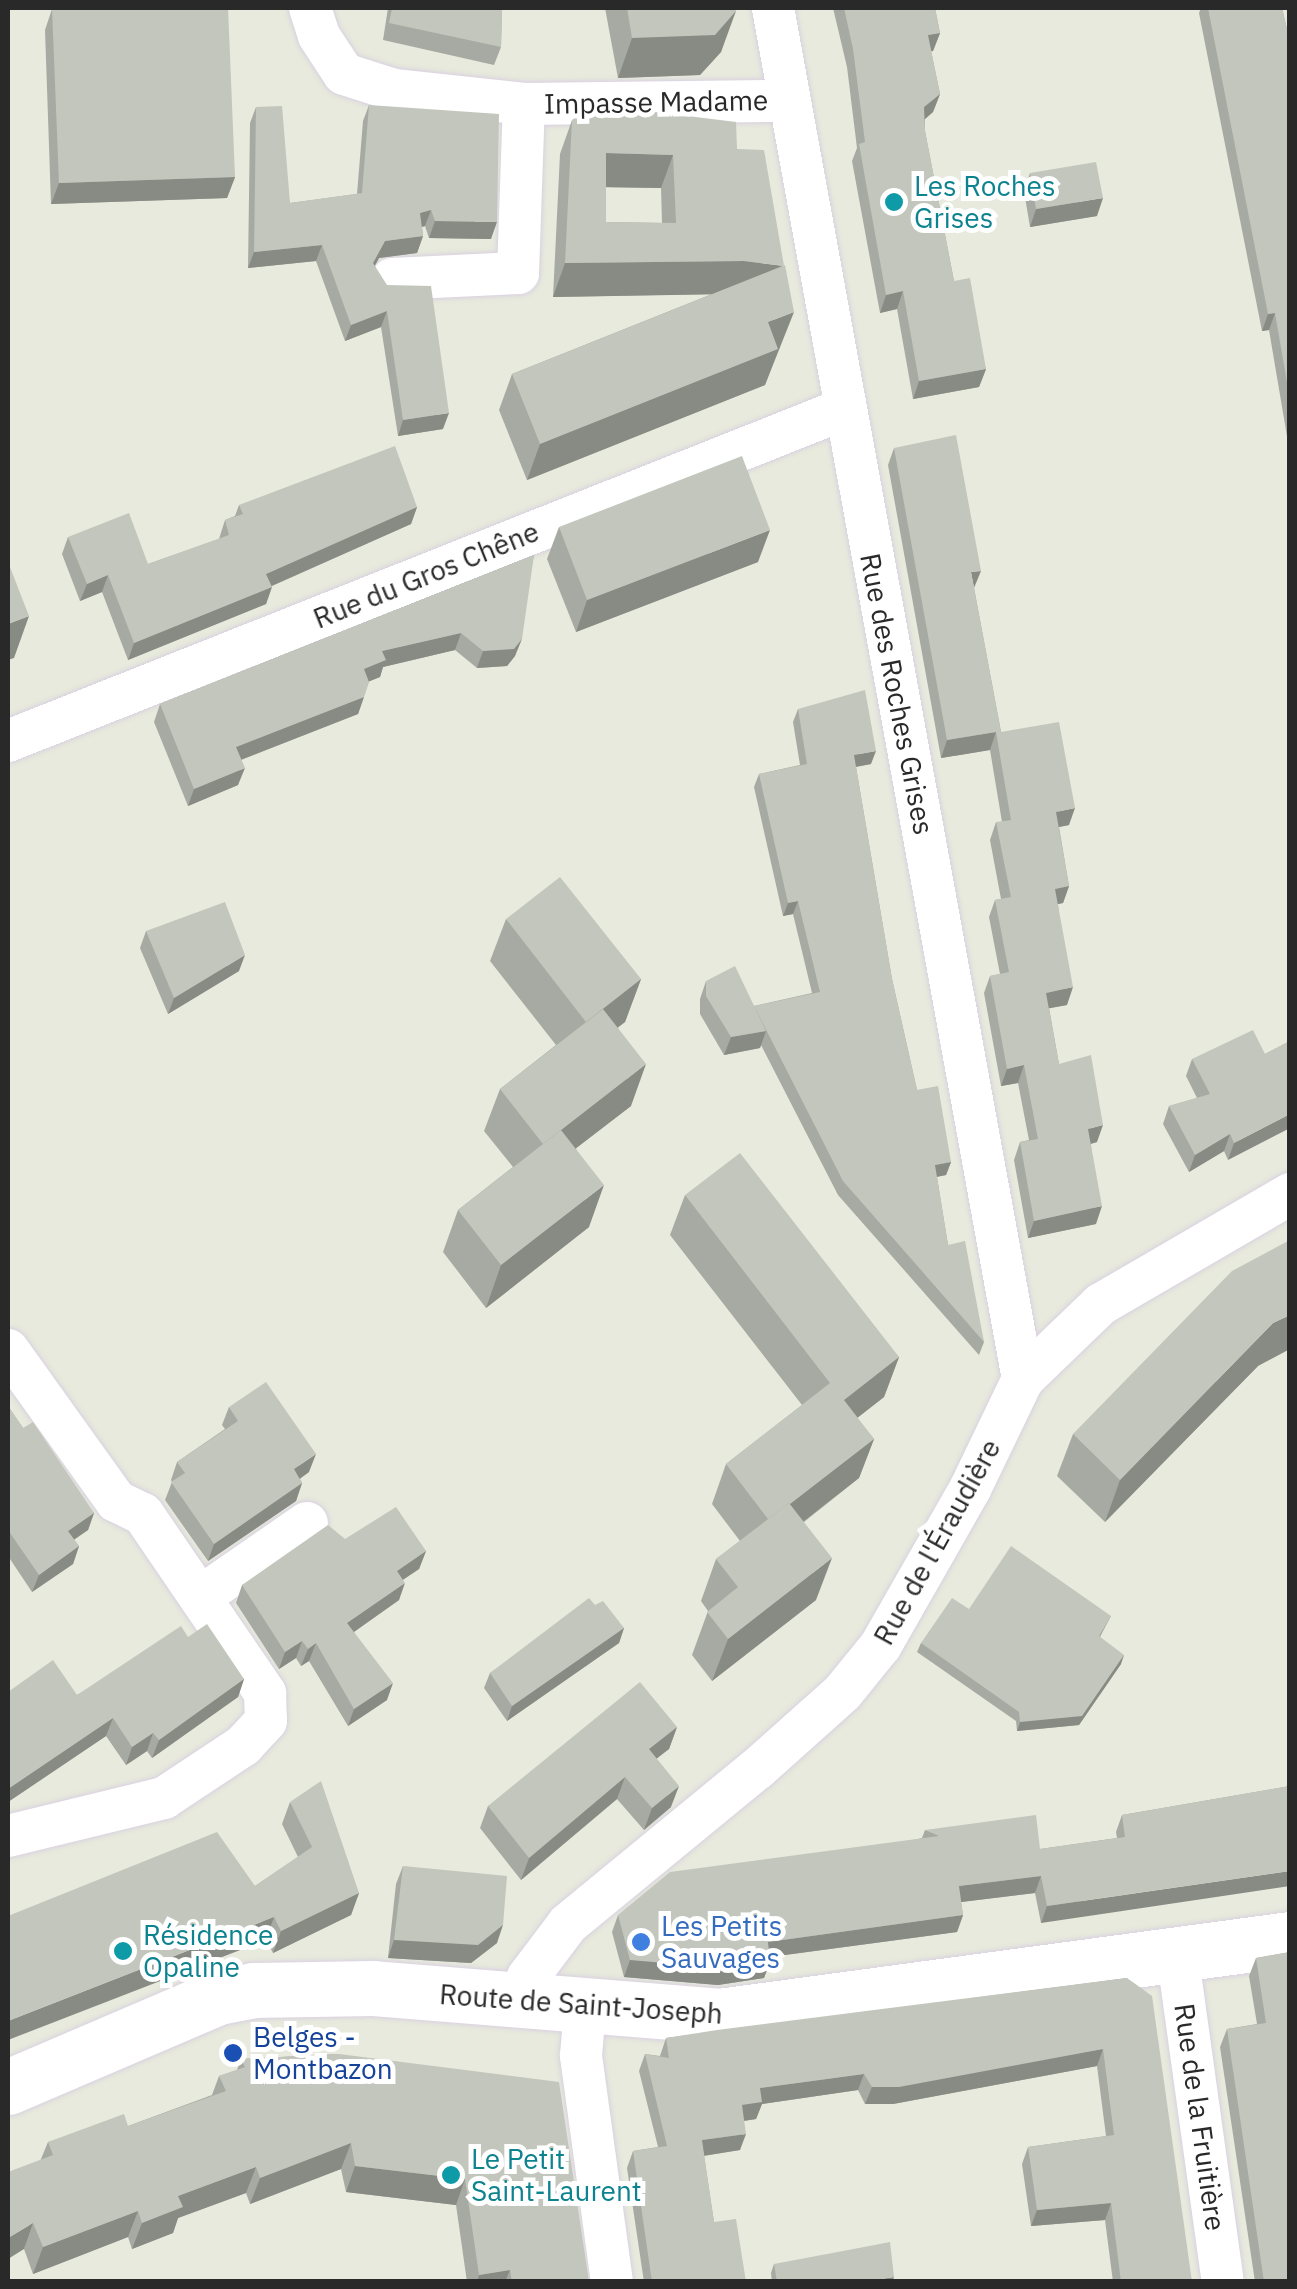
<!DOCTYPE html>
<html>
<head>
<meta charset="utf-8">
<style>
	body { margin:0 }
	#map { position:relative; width:1297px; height:2289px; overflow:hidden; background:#e7eadc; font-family:"IBM Plex Sans",sans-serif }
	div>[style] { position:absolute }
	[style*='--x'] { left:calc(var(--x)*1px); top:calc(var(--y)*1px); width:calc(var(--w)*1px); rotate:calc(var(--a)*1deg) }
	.roads { filter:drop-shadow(0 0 2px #d9d1e1) drop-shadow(0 0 2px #d9d1e1) }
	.minor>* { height:42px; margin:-21px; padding:0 21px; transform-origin:21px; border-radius:21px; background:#fff }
	.tertiary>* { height:55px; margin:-27.5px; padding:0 27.5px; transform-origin:27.5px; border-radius:27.5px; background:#fff }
	.wall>* { inset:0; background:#a7aaa2 }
	.shaded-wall>* { inset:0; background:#888b84 }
	.building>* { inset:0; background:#c2c6bc }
	.dots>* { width:28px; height:28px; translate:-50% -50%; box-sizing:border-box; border:5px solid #fff; border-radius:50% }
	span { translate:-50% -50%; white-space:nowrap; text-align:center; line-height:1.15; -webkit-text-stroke:10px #fff; paint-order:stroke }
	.street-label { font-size:28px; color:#292929 }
	.culture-label { font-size:28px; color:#0d838f }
	.left { translate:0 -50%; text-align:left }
	.shop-label { font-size:28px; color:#366cbe }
	.transit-label { font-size:28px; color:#164399 }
	.frame { position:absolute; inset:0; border:10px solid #292929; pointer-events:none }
</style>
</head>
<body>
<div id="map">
	<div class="roads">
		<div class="minor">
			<i style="--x:310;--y:8;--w:29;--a:72"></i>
			<i style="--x:319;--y:36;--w:45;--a:56.7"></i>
			<i style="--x:344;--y:74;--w:52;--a:17.7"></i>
			<i style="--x:394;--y:90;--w:131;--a:6.1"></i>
			<i style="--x:524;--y:104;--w:263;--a:-0.7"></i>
			<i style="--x:773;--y:8;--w:1394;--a:79.67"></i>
			<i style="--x:392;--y:279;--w:126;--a:-2.7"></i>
			<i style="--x:518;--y:273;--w:169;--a:-88"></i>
			<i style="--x:8;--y:741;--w:900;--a:-21.66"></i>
			<i style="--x:8;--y:1350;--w:186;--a:54.4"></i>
			<i style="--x:116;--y:1501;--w:30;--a:26"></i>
			<i style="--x:143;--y:1514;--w:217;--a:55.7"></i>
			<i style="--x:265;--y:1693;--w:28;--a:88"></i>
			<i style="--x:266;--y:1721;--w:33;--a:133"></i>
			<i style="--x:244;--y:1745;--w:96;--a:146.5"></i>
			<i style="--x:164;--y:1798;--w:161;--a:166.3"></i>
			<i style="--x:200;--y:1597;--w:130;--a:-34.7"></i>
			<i style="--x:1177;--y:1952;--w:333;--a:82.1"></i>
			<i style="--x:521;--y:2003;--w:27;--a:-75"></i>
			<i style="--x:528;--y:1977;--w:66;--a:-53"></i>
			<i style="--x:568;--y:1924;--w:244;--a:-39.4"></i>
			<i style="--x:757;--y:1769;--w:115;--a:-41.8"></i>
			<i style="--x:843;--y:1692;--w:60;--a:-51"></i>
			<i style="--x:881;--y:1645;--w:180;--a:-60.3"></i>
			<i style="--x:970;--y:1489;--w:122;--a:-64.3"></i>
			<i style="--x:1023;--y:1379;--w:108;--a:-43.9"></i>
			<i style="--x:1101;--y:1304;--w:219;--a:-30.2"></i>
			<i style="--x:585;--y:2009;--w:47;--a:94.9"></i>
			<i style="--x:581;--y:2056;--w:228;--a:82.2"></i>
		</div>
		<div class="tertiary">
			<i style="--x:8;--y:2087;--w:228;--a:-23.2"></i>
			<i style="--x:218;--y:1997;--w:36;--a:-11"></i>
			<i style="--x:253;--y:1990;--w:120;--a:-1"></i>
			<i style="--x:373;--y:1988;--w:347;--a:4.6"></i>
			<i style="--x:719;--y:2016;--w:576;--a:-7.68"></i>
		</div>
	</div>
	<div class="wall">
		<i style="clip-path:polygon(388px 8px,502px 8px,501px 47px,494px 65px,383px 40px)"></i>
		<i style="clip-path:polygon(605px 8px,735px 8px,721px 52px,700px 75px,618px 78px)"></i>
		<i style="clip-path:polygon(833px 8px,935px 8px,940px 33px,933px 51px,931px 51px,940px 94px,933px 112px,925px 119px,925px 131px,954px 281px,986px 369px,979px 387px,913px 399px,897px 309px,880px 313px,852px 161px,857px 148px,847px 67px)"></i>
		<i style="clip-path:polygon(1201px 8px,1282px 8px,1290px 42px,1290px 454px,1269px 330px,1262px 331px,1199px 13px)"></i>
		<i style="clip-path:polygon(52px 9px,235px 177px,227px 198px,51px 204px,45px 30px)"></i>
		<i style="clip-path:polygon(369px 105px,491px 239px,429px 238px,425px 226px,422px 227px,423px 236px,417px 253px,379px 258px,375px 266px,443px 429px,398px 436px,381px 327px,345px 341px,316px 261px,248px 268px,250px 123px,256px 107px,290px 203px,357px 194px,363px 121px)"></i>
		<i style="clip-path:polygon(evenodd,572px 120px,737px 149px,780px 348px,778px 349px,765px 385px,527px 480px,499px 410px,512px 374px,712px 294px,553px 297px,560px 154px,572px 120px,606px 187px,661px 188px,662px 223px,606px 222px,606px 187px)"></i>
		<i style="clip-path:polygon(1030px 173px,1097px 216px,1030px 227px,1024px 191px)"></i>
		<i style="clip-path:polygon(894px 448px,974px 588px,1001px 732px,1069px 825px,1059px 827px,1069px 886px,1063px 903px,1058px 904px,1067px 1005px,1049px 1008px,1059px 1064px,1097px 1142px,1091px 1144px,1096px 1224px,1028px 1238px,1014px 1160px,1020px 1142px,1029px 1140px,1018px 1083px,1001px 1086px,984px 993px,990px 976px,1000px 974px,989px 917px,995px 900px,1001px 899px,990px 840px,996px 822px,1002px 822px,990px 750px,941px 758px,888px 465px)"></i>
		<i style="clip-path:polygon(239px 505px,417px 507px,411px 524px,272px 586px,266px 604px,128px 660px,102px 592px,80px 601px,62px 554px,68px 537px,148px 564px,219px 539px,225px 520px,235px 516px)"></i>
		<i style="clip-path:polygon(559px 527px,758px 562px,576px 632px,547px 559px)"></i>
		<i style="clip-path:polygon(534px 555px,515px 656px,507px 666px,477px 668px,455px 650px,383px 667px,380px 677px,369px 681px,358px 714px,241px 760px,238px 785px,188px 806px,154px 722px,160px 704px)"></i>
		<i style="clip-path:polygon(798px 709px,871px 764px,856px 767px,892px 979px,917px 1090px,951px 1162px,946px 1175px,937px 1177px,948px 1245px,984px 1342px,979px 1355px,838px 1195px,761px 1045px,760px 1048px,724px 1055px,700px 1014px,700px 999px,706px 981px,754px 1006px,812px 993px,793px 914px,783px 916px,754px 787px,759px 774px,800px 765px,793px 722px)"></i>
		<i style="clip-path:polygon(506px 919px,641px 979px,625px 1022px,618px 1027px,631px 1106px,576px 1148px,589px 1227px,486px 1308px,443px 1252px,458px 1210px,513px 1167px,484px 1131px,500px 1089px,556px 1045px,490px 961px)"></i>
		<i style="clip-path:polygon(146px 931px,239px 971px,168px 1014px,140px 948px)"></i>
		<i style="clip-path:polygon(1290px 1041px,1228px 1160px,1224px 1151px,1189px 1172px,1163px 1124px,1169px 1106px,1197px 1098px,1186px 1076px,1192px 1059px,1265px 1054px)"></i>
		<i style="clip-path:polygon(685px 1195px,899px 1357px,884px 1397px,857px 1418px,874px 1439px,859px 1478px,804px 1522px,816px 1600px,712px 1681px,692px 1655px,708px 1611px,701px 1601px,716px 1559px,740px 1541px,712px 1504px,726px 1464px,802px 1405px,670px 1235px)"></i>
		<i style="clip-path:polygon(1258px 1366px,1105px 1522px,1057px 1476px,1073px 1434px)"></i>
		<i style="clip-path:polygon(8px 1406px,23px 1428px,94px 1513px,88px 1530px,74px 1540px,79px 1546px,73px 1564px,32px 1592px,8px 1556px)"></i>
		<i style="clip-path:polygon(229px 1407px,309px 1472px,300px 1479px,302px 1483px,296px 1501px,208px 1561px,165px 1500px,172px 1482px,171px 1480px,177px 1462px,225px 1429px,222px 1425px)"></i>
		<i style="clip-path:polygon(345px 1539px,426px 1551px,419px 1569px,403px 1580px,399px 1600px,354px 1632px,387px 1700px,348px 1726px,309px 1661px,301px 1666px,296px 1658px,279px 1669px,236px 1603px,242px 1585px)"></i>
		<i style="clip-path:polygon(595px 1605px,624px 1628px,619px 1643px,507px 1721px,484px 1688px,490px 1673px)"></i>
		<i style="clip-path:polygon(969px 1609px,1111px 1616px,1100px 1637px,1121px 1664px,1079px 1725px,1017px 1731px,1016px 1721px,917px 1652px,921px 1643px)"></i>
		<i style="clip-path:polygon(188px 1637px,244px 1679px,238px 1697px,152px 1758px,147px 1751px,126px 1765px,106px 1736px,8px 1802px,8px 1692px,77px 1695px)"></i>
		<i style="clip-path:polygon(677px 1727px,669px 1749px,656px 1758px,671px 1807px,644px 1830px,617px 1799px,521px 1880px,480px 1828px,488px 1806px)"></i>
		<i style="clip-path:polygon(1290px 1786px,1041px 1923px,1035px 1893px,961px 1902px,963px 1915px,957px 1932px,770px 1957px,770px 1962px,764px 1978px,718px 1985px,624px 1977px,612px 1932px,618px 1915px,922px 1838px,925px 1830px,1040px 1849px,1117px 1838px,1116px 1832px,1122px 1815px)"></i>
		<i style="clip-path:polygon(290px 1802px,359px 1893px,351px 1915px,273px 1953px,266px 1940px,255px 1886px,298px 1857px,282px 1824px)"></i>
		<i style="clip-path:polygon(403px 1866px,497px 1943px,471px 1963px,388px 1958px,396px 1884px)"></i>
		<i style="clip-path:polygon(1290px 1952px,1290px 2282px,1255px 2282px,1220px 2047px,1227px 2029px,1257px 2024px,1249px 1976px,1256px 1958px)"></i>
		<i style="clip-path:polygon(1127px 1978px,1192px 2282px,1113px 2282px,1105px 2220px,1031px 2226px,1022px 2164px,1028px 2147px,1106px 2136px,1097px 2066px,893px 2104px,865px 2104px,858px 2090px,762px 2104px,756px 2119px,744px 2121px,740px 2150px,704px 2156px,714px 2222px,746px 2282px,644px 2282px,627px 2168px,633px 2151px,658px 2147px,639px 2071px,645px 2054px,660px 2056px,666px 2038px)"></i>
		<i style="clip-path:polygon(339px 2054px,589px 2282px,467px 2282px,456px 2205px,346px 2192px,341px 2169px,250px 2204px,246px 2193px,178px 2218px,173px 2233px,132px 2249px,128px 2237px,33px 2274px,24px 2249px,41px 2159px,48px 2142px,128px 2126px,212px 2095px,219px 2076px,237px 2070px,241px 2059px)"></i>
		<i style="clip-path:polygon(774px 2264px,892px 2282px,772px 2282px,771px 2273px)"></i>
	</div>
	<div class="shaded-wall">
		<i style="clip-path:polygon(736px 11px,721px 52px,700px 75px,618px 78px,632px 38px)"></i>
		<i style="clip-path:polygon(940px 33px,933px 51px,922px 53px,928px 35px)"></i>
		<i style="clip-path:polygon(940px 94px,933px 112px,918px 125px,924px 107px)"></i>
		<i style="clip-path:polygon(606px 153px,673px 155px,661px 188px,594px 187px)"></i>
		<i style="clip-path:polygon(235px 177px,227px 198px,51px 204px,59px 183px)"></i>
		<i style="clip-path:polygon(1103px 198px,1097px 216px,1030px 227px,1036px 209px)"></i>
		<i style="clip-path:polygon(431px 210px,425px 226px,414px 229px,420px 213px)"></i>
		<i style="clip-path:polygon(435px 221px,497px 222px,491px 239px,429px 238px)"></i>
		<i style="clip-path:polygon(423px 236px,417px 253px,379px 258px,367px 279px,373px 263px,385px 241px)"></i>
		<i style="clip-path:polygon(322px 245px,316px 261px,248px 268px,254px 252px)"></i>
		<i style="clip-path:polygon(744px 261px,784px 266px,732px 294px,553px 297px,565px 263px)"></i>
		<i style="clip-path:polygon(903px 291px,897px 309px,880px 313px,886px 295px)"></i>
		<i style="clip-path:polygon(387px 311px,381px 327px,345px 341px,351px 325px)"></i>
		<i style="clip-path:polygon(794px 312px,765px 385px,527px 480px,540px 444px,768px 322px)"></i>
		<i style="clip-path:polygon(1275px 313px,1269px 330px,1262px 331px,1268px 314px)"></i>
		<i style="clip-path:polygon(986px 369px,979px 387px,913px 399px,919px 381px)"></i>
		<i style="clip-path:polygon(449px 413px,443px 429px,398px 436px,403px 420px)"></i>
		<i style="clip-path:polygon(417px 507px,411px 524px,260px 591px,266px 574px)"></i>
		<i style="clip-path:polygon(770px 530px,758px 562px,576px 632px,587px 600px)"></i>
		<i style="clip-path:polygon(981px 571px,974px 588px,971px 572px)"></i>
		<i style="clip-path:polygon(108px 575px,102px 592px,80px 601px,87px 584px)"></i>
		<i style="clip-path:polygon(272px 587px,266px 604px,128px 660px,134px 643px)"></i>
		<i style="clip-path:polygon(29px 616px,14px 658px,8px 660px,8px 624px)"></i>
		<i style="clip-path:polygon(461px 633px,455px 650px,383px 667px,380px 677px,358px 686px,364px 669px,382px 651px)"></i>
		<i style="clip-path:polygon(522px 639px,515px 656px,507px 666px,477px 668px,483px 651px)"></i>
		<i style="clip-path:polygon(364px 697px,358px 714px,230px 764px,236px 747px)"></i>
		<i style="clip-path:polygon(996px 732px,990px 750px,941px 758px,947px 740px)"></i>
		<i style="clip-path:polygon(876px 751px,871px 764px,849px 768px,854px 755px)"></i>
		<i style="clip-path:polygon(245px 768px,238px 785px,188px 806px,194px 789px)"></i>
		<i style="clip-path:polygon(1075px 808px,1069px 825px,1049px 829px,1056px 812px)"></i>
		<i style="clip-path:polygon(1069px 886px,1063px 903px,1048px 906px,1055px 889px)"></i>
		<i style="clip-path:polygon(798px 901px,793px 914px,783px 916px,788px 903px)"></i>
		<i style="clip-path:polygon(245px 955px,239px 971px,168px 1014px,174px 998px)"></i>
		<i style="clip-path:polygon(641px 979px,625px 1022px,571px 1064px,586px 1022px)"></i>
		<i style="clip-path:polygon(1073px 987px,1067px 1005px,1040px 1010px,1046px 993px)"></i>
		<i style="clip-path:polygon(766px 1031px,760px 1048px,724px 1055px,731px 1037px)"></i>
		<i style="clip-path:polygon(646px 1064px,631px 1106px,527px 1186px,543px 1144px)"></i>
		<i style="clip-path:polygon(1024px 1065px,1018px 1083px,1001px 1086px,1007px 1069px)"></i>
		<i style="clip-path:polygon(1290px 1114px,1290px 1128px,1228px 1160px,1234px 1143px)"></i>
		<i style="clip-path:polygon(1103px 1125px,1097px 1142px,1082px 1146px,1088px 1129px)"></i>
		<i style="clip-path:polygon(1230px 1134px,1224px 1151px,1189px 1172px,1195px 1155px)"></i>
		<i style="clip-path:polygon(951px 1162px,946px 1175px,930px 1178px,935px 1165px)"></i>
		<i style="clip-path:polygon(604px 1185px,589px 1227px,486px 1308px,501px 1265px)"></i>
		<i style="clip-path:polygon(1102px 1206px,1096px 1224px,1028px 1238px,1034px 1221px)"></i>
		<i style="clip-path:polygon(1290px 1315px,1290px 1349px,1258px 1366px,1105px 1522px,1120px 1480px,1273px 1323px)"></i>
		<i style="clip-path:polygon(899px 1357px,884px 1397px,829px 1440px,844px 1400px)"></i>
		<i style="clip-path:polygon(874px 1439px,859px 1478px,755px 1559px,769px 1520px)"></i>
		<i style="clip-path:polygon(316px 1454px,309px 1472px,287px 1487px,294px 1469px)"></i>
		<i style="clip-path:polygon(302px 1483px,296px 1501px,208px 1561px,214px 1544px)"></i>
		<i style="clip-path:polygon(94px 1513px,88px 1530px,61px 1548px,68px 1531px)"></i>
		<i style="clip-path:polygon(79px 1546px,73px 1564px,32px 1592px,39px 1575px)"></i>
		<i style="clip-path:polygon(426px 1551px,419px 1569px,390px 1588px,397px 1571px)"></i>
		<i style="clip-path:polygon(832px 1558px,816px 1600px,712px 1681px,728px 1639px)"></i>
		<i style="clip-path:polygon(405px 1583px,399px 1600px,341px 1641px,347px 1623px)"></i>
		<i style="clip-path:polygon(624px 1628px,619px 1643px,507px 1721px,512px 1706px)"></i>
		<i style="clip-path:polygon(302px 1641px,296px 1658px,279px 1669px,285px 1652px)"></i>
		<i style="clip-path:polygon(316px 1643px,309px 1661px,301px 1666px,308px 1649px)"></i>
		<i style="clip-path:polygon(1124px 1655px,1121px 1664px,1079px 1725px,1017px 1731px,1020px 1722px)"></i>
		<i style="clip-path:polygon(244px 1679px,238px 1697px,152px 1758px,159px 1740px)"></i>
		<i style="clip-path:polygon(393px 1683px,387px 1700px,348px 1726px,354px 1709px)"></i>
		<i style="clip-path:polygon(113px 1718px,106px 1736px,8px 1802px,8px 1789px)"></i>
		<i style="clip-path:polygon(677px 1727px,669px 1749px,641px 1771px,649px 1749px)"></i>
		<i style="clip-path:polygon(153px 1733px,147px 1751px,126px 1765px,132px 1747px)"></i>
		<i style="clip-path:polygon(625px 1777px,617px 1799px,521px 1880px,529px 1858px)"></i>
		<i style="clip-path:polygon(679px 1786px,671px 1807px,644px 1830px,652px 1808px)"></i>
		<i style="clip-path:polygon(1290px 1871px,1290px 1886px,1041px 1923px,1047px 1906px)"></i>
		<i style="clip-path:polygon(1041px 1876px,1035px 1893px,953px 1903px,959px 1886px)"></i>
		<i style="clip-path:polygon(359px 1893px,351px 1915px,273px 1953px,281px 1931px)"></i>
		<i style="clip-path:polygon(963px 1915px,957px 1932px,762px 1958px,768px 1942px)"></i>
		<i style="clip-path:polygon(274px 1917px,266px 1940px,8px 2040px,8px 2021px)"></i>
		<i style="clip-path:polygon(503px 1925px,497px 1943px,471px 1963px,388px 1958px,394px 1940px)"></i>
		<i style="clip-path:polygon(630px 1960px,770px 1962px,764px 1978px,718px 1985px,624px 1977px)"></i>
		<i style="clip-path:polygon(1103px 2049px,1097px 2066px,893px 2104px,865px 2104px,872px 2087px)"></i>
		<i style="clip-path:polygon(864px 2074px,858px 2090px,762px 2104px,756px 2119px,736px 2122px,742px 2105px,760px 2088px)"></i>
		<i style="clip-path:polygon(746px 2134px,740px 2150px,695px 2157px,702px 2140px)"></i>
		<i style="clip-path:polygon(351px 2143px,341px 2169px,250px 2204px,260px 2178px)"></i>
		<i style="clip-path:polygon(355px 2166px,465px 2179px,456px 2205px,346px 2192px)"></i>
		<i style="clip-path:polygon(256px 2167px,246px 2193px,178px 2218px,173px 2233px,132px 2249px,142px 2223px,178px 2196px)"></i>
		<i style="clip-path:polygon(1111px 2203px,1105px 2220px,1031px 2226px,1037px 2210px)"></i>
		<i style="clip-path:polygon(138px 2211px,128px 2237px,33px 2274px,43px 2247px)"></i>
		<i style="clip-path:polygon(33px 2223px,24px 2249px,8px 2259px,8px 2238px)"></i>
		<i style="clip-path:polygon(510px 2270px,505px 2282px,477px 2282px,479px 2275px)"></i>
		<i style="clip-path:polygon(894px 2277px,892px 2282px,861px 2282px)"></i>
	</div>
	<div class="building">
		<i style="clip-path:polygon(110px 8px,228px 8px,235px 177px,59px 183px,52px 9px)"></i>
		<i style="clip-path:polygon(392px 8px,502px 8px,501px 47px,389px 23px)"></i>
		<i style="clip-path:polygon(627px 8px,735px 8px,736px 11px,715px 35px,632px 38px)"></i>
		<i style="clip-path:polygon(844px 8px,935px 8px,940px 33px,928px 35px,940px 94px,924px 107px,925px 131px,954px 281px,970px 278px,986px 369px,919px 381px,903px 291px,886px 295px,859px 144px,865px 142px,853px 49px)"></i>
		<i style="clip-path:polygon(1208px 8px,1282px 8px,1290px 42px,1290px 400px,1275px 313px,1268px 314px)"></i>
		<i style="clip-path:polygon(evenodd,591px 104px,736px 122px,737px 149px,764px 150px,784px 266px,744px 261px,565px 263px,572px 120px,591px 104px,606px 153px,673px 155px,676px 223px,606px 222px,606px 153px)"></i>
		<i style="clip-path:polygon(369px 105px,499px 114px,497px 222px,435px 221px,431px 210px,420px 213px,423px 236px,385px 241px,373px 263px,387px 285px,431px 286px,449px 413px,403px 420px,387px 311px,351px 325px,322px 245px,254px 252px,256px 107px,282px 106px,290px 203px,362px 193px)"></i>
		<i style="clip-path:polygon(1096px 162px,1103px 198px,1036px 209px,1030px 173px)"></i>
		<i style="clip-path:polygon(785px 265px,794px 312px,768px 322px,778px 349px,540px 444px,512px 374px)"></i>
		<i style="clip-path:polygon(956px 435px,981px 571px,971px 572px,1001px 732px,1059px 722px,1075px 808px,1056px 812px,1069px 886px,1055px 889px,1073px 987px,1046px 993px,1059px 1064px,1091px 1055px,1103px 1125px,1088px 1129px,1102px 1206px,1034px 1221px,1020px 1142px,1038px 1139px,1024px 1065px,1007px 1069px,990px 976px,1009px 972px,995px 900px,1011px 897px,996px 822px,1011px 820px,996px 732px,947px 740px,894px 448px)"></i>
		<i style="clip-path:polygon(395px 446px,417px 507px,266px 574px,272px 587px,134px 643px,108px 575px,87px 584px,68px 537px,129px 513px,148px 564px,229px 535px,225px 520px,243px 514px,239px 505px)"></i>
		<i style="clip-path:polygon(742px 456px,770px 530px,587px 600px,559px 527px)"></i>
		<i style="clip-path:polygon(534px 555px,522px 639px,514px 649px,483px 651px,461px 633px,382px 651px,386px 660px,364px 669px,369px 682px,364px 697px,236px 747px,245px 768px,194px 789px,160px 704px)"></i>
		<i style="clip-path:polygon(8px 562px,29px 616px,8px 624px)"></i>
		<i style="clip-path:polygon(865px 690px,876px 751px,854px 755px,892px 979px,917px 1090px,938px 1086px,951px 1162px,935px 1165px,948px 1245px,965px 1241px,984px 1342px,843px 1181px,754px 1006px,820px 992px,798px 901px,788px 903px,759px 774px,807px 764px,798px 709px)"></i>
		<i style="clip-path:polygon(560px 877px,641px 979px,586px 1022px,506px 919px)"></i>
		<i style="clip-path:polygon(225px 902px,245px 955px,174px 998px,146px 931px)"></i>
		<i style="clip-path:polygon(735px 966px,766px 1031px,731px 1037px,706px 996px,706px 981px)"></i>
		<i style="clip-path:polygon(603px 1009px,646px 1064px,543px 1144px,500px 1089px)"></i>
		<i style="clip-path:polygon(1253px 1030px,1265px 1054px,1290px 1041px,1290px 1114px,1234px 1143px,1230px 1134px,1195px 1155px,1169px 1106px,1210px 1094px,1192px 1059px)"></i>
		<i style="clip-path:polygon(561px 1130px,604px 1185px,501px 1265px,458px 1210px)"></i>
		<i style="clip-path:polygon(740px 1153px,899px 1357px,844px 1400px,874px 1439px,790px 1504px,789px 1503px,768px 1519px,726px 1464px,830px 1383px,685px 1195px)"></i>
		<i style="clip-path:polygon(1290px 1240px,1290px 1315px,1273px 1323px,1120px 1480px,1073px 1434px,1232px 1271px)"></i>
		<i style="clip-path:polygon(266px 1382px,316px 1454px,294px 1469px,302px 1483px,214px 1544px,171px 1482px,185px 1473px,177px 1462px,238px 1421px,229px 1407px)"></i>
		<i style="clip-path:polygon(8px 1406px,23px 1428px,33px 1422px,94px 1513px,68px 1531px,79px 1546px,39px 1575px,8px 1530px)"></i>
		<i style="clip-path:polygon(789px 1503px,832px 1558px,728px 1639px,707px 1612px,738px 1587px,716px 1559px)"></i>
		<i style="clip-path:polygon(396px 1507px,426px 1551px,397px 1571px,405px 1583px,347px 1623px,393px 1683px,354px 1709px,316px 1643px,308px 1649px,302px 1641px,285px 1652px,242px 1585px,328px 1525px,345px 1539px)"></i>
		<i style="clip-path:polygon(1011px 1546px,1111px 1616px,1099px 1636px,1124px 1655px,1082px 1716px,1020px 1722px,1019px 1712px,921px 1643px,952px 1598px,969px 1609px)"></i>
		<i style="clip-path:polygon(589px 1598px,595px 1605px,603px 1601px,624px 1628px,512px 1706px,490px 1673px)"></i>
		<i style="clip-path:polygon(207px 1624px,244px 1679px,159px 1740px,153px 1733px,132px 1747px,113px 1718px,8px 1789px,8px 1692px,53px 1660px,77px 1695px,181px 1626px,188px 1637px)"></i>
		<i style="clip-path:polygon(640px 1682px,677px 1727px,649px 1749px,679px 1786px,652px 1808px,625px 1777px,529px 1858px,488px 1806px)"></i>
		<i style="clip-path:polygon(321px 1781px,359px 1893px,281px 1931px,274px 1917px,8px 2021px,8px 1916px,217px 1832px,255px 1886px,312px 1847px,290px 1802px)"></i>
		<i style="clip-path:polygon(1290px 1786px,1290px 1871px,1047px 1906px,1041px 1876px,959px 1886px,963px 1915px,768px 1942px,770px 1962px,724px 1968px,630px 1960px,618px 1915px,670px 1872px,939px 1836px,925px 1830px,1036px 1815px,1040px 1849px,1125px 1837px,1122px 1815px)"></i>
		<i style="clip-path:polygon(403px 1866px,507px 1876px,503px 1925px,478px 1945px,394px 1940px)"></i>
		<i style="clip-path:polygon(1290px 1952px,1290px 2282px,1283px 2282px,1283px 2279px,1264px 2282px,1227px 2029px,1266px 2023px,1256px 1958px)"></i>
		<i style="clip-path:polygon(1127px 1978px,1152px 1996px,1192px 2282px,1121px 2282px,1111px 2203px,1037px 2210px,1028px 2147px,1114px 2135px,1103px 2049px,899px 2087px,872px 2087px,864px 2074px,760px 2088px,762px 2102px,742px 2105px,746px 2134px,702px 2140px,714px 2222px,736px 2219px,746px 2282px,652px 2282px,633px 2151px,667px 2146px,645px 2054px,669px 2058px,666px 2038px,717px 2030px)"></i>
		<i style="clip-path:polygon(339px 2054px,559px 2082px,589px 2282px,512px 2282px,510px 2270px,479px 2275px,465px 2179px,355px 2166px,351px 2143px,260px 2178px,256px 2167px,178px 2196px,183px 2207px,142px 2223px,138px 2211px,43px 2247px,33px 2223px,8px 2238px,8px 2172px,53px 2155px,48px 2142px,124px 2114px,128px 2126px,226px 2091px,219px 2076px,245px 2067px,241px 2059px)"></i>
		<i style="clip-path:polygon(890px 2242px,894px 2277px,861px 2282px,777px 2282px,774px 2264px)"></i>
	</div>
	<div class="dots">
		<i style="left:894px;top:202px;background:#0f9aa8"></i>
		<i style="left:641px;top:1942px;background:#3f7fe0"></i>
		<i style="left:123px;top:1951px;background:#0f9aa8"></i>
		<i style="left:233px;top:2053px;background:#1a4fb4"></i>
		<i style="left:451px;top:2175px;background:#0f9aa8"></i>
	</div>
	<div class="street-label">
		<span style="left:656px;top:102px;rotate:-1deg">Impasse Madame</span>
		<span style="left:426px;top:575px;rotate:-22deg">Rue du Gros Chêne</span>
		<span style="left:897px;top:694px;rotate:79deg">Rue des Roches Grises</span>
		<span style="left:937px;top:1542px;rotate:-61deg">Rue de l'Éraudière</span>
		<span style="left:581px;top:2004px;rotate:4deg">Route de Saint-Joseph</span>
		<span style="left:1200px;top:2117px;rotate:82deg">Rue de la Fruitière</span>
	</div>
	<div class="culture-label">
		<span class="left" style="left:914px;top:202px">Les Roches<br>Grises</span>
		<span class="left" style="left:143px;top:1951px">Résidence<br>Opaline</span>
		<span class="left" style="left:471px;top:2175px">Le Petit<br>Saint-Laurent</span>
	</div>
	<div class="shop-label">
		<span class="left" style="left:661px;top:1942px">Les Petits<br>Sauvages</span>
	</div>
	<div class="transit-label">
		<span class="left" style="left:253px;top:2053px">Belges -<br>Montbazon</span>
	</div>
	<div class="frame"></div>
</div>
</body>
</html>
